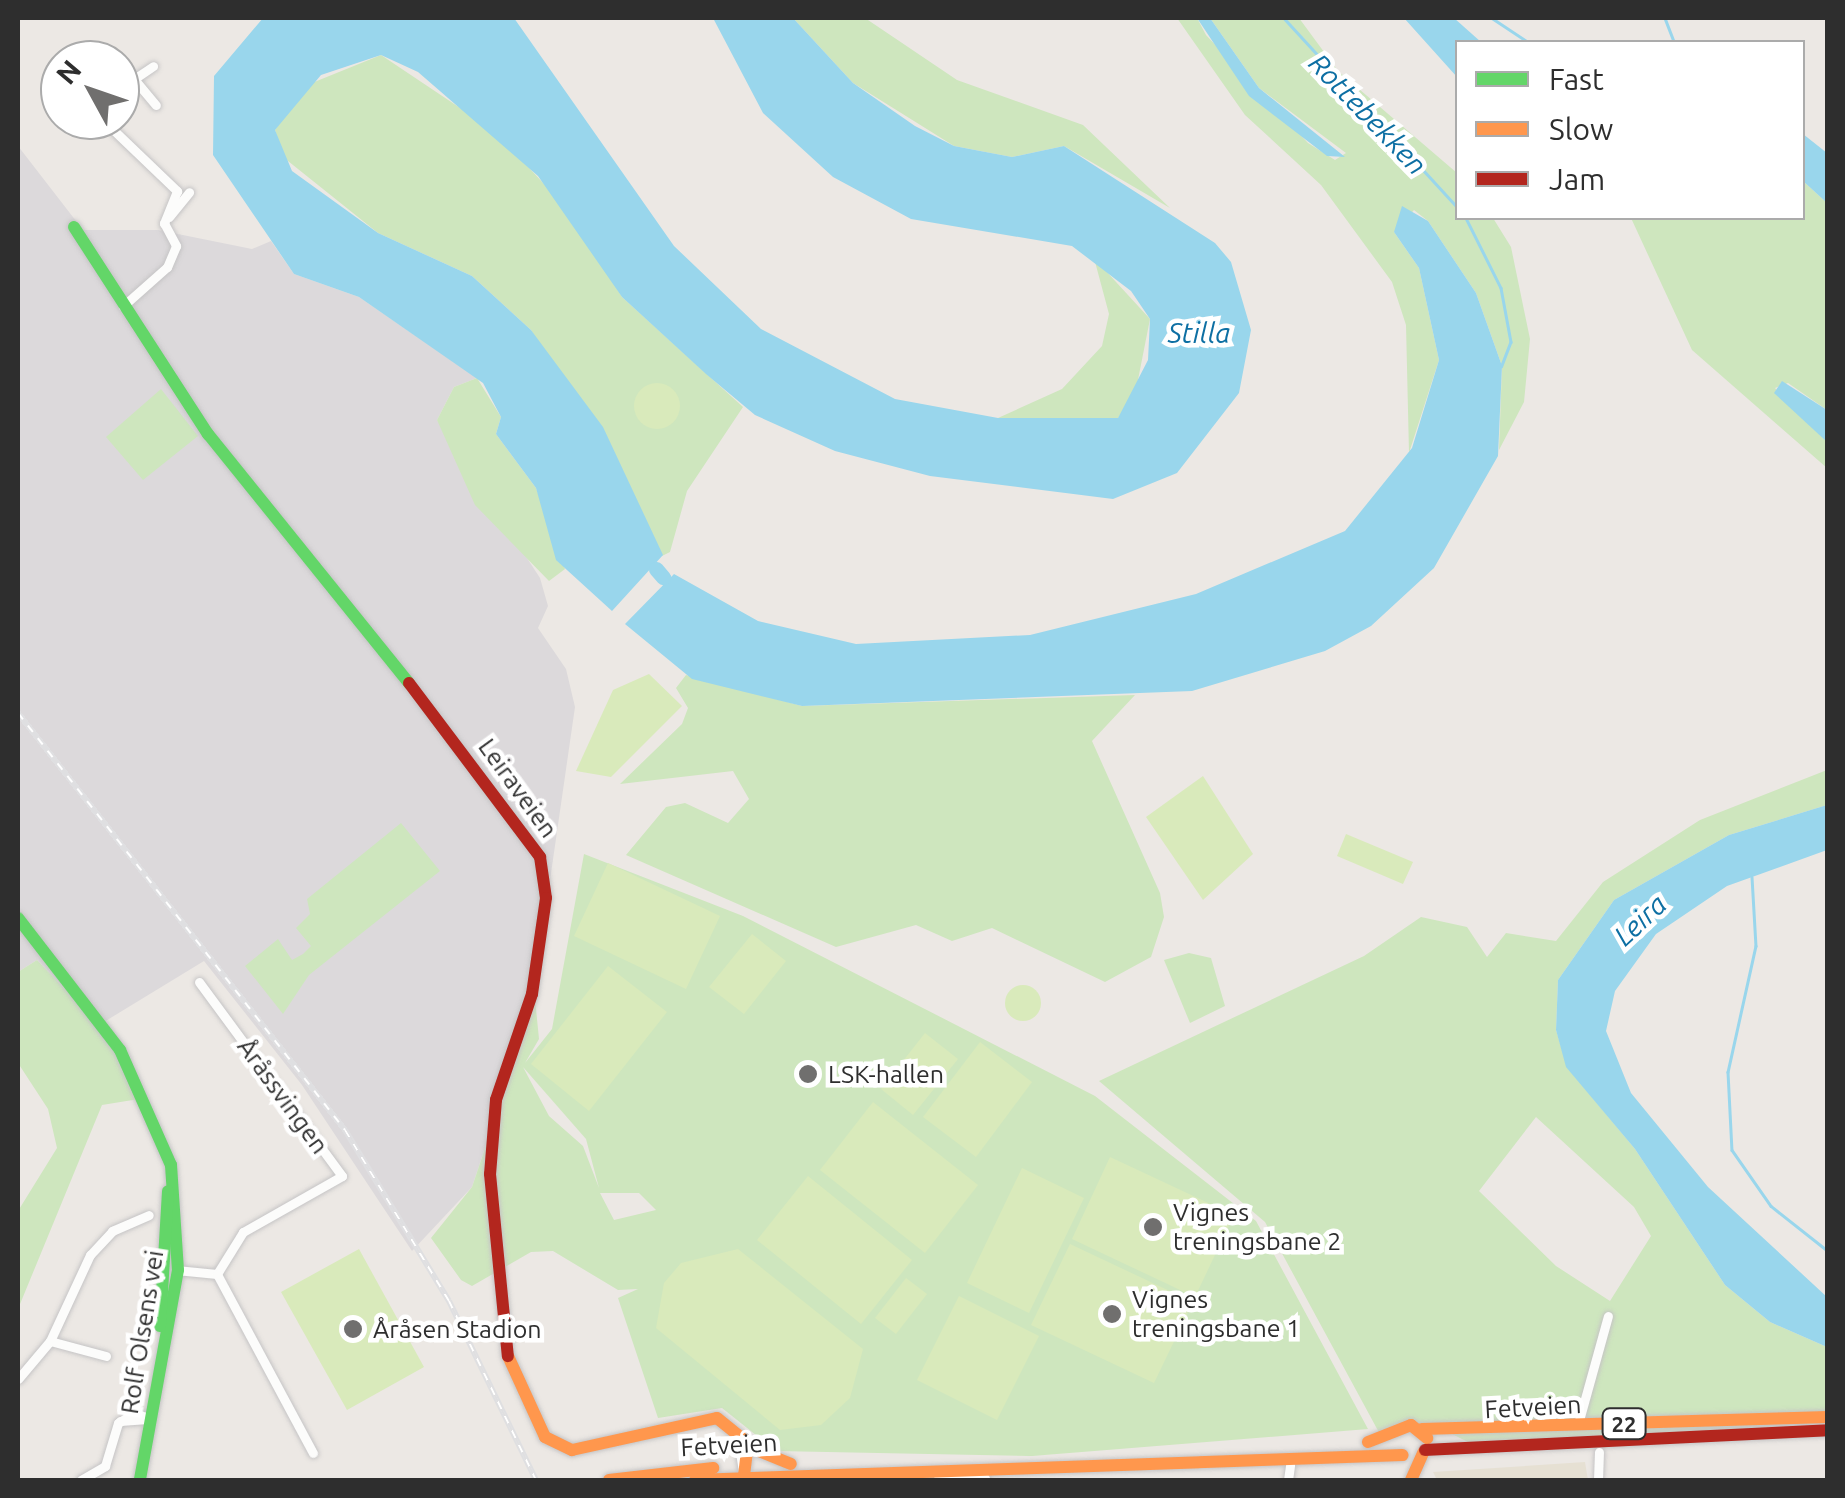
<!DOCTYPE html>
<html>
<head>
<meta charset="utf-8">
<style>
	body { margin:0 }
	#map { position:relative; width:1845px; height:1498px; overflow:hidden; background:#ece8e4; font-family:Ubuntu,sans-serif }
	div>[style] { position:absolute }
	[style*='--x'] { left:calc(var(--x)*1px); top:calc(var(--y)*1px); width:calc(var(--w)*1px); rotate:calc(var(--a)*1deg) }
	.industrial>* { inset:0; background:#dcd9db }
	.education>* { inset:0; background:#e6e0d3 }
	.green>* { inset:0; background:#cee6be }
	.pitch>* { inset:0; background:#d9eabb }
	.round { border-radius:50% }
	.water>* { inset:0; background:#99d6ec }
	.stream>* { height:2.5px; margin:-1.25px; padding:0 1.25px; transform-origin:1.25px; border-radius:1.25px; background:#99d6ec }
	.river>* { height:15px; margin:-7.5px; padding:0 7.5px; transform-origin:7.5px; border-radius:7.5px; background:#99d6ec }
	.roads { filter:drop-shadow(0 0 2px #c5c4c5) drop-shadow(0 0 2px #c5c4c5) }
	.street>* { height:9px; margin:-4.5px; padding:0 4.5px; transform-origin:4.5px; border-radius:4.5px; background:#fcfcfb }
	.fast>* { height:12px; margin:-6px; padding:0 6px; transform-origin:6px; border-radius:6px; background:#63d668 }
	.slow>* { height:12px; margin:-6px; padding:0 6px; transform-origin:6px; border-radius:6px; background:#ff974d }
	.jam>* { height:12px; margin:-6px; padding:0 6px; transform-origin:6px; border-radius:6px; background:#b3261e }
	.rail>* { height:6px; margin-top:-3px; transform-origin:0; background:repeating-linear-gradient(90deg,#fff 0 8px,#dfdfe1 0 16px); box-sizing:border-box; border-block:2px solid #dfdfe1 }
	.dots>* { width:28px; height:28px; translate:-50% -50%; box-sizing:border-box; border:5px solid #fff; border-radius:50% }
	span { translate:-50% -50%; white-space:nowrap; text-align:center; line-height:1.15; -webkit-text-stroke:9px #fff; paint-order:stroke }
	.shield-label span { padding:2px 8px; background:#fff; border:2px solid; border-radius:8px; -webkit-text-stroke-width:0 }
	.shield-label { font-size:22px; color:#2e2e2e; font-weight:700 }
	.street-label { font-size:25px; color:#2e2e2e }
	.poi-label { font-size:25px; color:#2e2e2e }
	.left { translate:0 -50%; text-align:left }
	.water-label { font-size:28px; color:#0d6fa3; font-style:italic }
	.frame { position:absolute; inset:0; border:20px solid #2e2e2e; pointer-events:none }
	.legend { position:absolute; left:1455px; top:40px; width:350px; height:180px; box-sizing:border-box; background:#fff; border:2px solid #ababab; margin:0; padding:12px 18px; list-style:none; font-size:30px; color:#2e2e2e }
	.legend li { display:flex; align-items:center; gap:20px; height:50px }
	.legend b { width:50px; border:2px solid #ababab }
	.north { position:absolute; left:40px; top:40px; width:100px; height:100px; box-sizing:border-box; background:#fff; border:2px solid #ababab; border-radius:50%; rotate:310deg; font-size:28px; font-weight:700; line-height:40px; text-align:center; color:#2e2e2e }
	.north::after { content:''; display:block; margin:auto; width:35px; height:45px; background:#706f6e; clip-path:polygon(50% 0,100% 100%,50% 72%,0 100%) }
</style>
</head>
<body>
<div id="map">
	<div class="industrial">
		<i style="clip-path:polygon(18px 146px,83px 230px,158px 230px,252px 249px,271px 241px,294px 274px,359px 297px,477px 378px,454px 387px,437px 420px,540px 578px,548px 606px,538px 628px,566px 669px,575px 707px,532px 1005px,472px 1187px,412px 1251px,302px 1085px,204px 961px,99px 1025px,37px 960px,18px 972px)"></i>
	</div>
	<div class="education">
		<i style="clip-path:polygon(1585px 1462px,1588px 1480px,1437px 1480px,1433px 1472px)"></i>
	</div>
	<div class="green">
		<i style="clip-path:polygon(793px 18px,865px 18px,957px 80px,1083px 125px,1170px 208px,1064px 146px,1012px 157px,954px 146px,853px 83px)"></i>
		<i style="clip-path:polygon(1177px 18px,1197px 18px,1206px 35px,1308px 143px,1335px 160px,1346px 153px,1259px 88px,1210px 18px,1299px 18px,1338px 71px,1457px 173px,1458px 218px,1493px 218px,1511px 247px,1530px 339px,1524px 402px,1499px 450px,1502px 366px,1476px 293px,1428px 221px,1414px 210px,1394px 232px,1419px 268px,1439px 360px,1409px 453px,1406px 325px,1392px 282px,1321px 185px,1245px 115px)"></i>
		<i style="clip-path:polygon(381px 55px,496px 132px,568px 210px,622px 297px,743px 407px,687px 491px,670px 552px,662px 556px,531px 330px,472px 276px,378px 233px,283px 157px,275px 130px,302px 87px)"></i>
		<i style="clip-path:polygon(1803px 181px,1827px 203px,1827px 410px,1788px 383px,1775px 388px,1827px 442px,1827px 468px,1692px 350px,1631px 218px,1802px 218px)"></i>
		<i style="clip-path:polygon(1094px 258px,1150px 319px,1135px 395px,1118px 418px,998px 418px,1062px 389px,1102px 346px,1109px 314px)"></i>
		<i style="clip-path:polygon(477px 378px,501px 417px,496px 434px,536px 488px,565px 569px,549px 581px,475px 505px,437px 420px,454px 387px)"></i>
		<i style="clip-path:polygon(161px 389px,198px 436px,143px 480px,106px 437px)"></i>
		<i style="clip-path:polygon(686px 675px,802px 706px,1135px 695px,1092px 741px,1160px 893px,1164px 917px,1151px 957px,1105px 982px,992px 928px,952px 941px,916px 925px,836px 947px,626px 855px,666px 807px,685px 803px,728px 823px,749px 799px,733px 771px,620px 784px,682px 724px,688px 708px,676px 688px)"></i>
		<i style="clip-path:polygon(evenodd,1827px 770px,1827px 805px,1729px 835px,1614px 900px,1558px 980px,1556px 1030px,1567px 1067px,1635px 1149px,1725px 1285px,1770px 1322px,1827px 1347px,1827px 1430px,1470px 1443px,1434px 1425px,1382px 1438px,1265px 1222px,1099px 1081px,1364px 956px,1421px 917px,1467px 927px,1487px 957px,1506px 933px,1556px 941px,1603px 882px,1700px 820px,1827px 770px,1536px 1117px,1634px 1207px,1651px 1236px,1610px 1301px,1556px 1266px,1479px 1191px,1536px 1117px)"></i>
		<i style="clip-path:polygon(401px 823px,440px 871px,309px 975px,283px 1014px,245px 966px,278px 939px,292px 960px,303px 954px,311px 946px,296px 928px,310px 914px,307px 899px)"></i>
		<i style="clip-path:polygon(evenodd,584px 854px,743px 916px,1095px 1096px,1256px 1221px,1368px 1429px,1032px 1456px,776px 1451px,722px 1408px,658px 1418px,618px 1298px,638px 1289px,618px 1290px,553px 1251px,531px 1252px,472px 1286px,461px 1280px,431px 1238px,472px 1187px,535px 999px,539px 1039px,525px 1063px,552px 1029px,584px 854px,523px 1067px,586px 1139px,599px 1188px,583px 1146px,549px 1116px,523px 1067px,584px 854px,600px 1193px,639px 1193px,656px 1210px,614px 1220px,600px 1193px)"></i>
		<i style="clip-path:polygon(1189px 953px,1211px 958px,1225px 1006px,1190px 1023px,1164px 960px)"></i>
		<i style="clip-path:polygon(37px 960px,99px 1025px,145px 1098px,102px 1105px,18px 1309px,18px 1211px,57px 1148px,48px 1109px,18px 1063px,18px 972px)"></i>
	</div>
	<div class="pitch">
		<i class="round" style="left:634px;top:383px;width:46px;height:46px"></i>
		<i style="clip-path:polygon(649px 674px,682px 706px,611px 777px,576px 771px,613px 690px)"></i>
		<i style="clip-path:polygon(1203px 776px,1253px 854px,1203px 900px,1146px 817px)"></i>
		<i style="clip-path:polygon(1346px 834px,1413px 862px,1403px 884px,1337px 856px)"></i>
		<i style="clip-path:polygon(608px 863px,720px 916px,686px 989px,574px 936px)"></i>
		<i style="clip-path:polygon(752px 934px,786px 961px,744px 1014px,709px 987px)"></i>
		<i style="clip-path:polygon(608px 966px,667px 1012px,589px 1111px,531px 1064px)"></i>
		<i class="round" style="left:1005px;top:985px;width:36px;height:36px"></i>
		<i style="clip-path:polygon(925px 1033px,958px 1059px,913px 1115px,881px 1089px)"></i>
		<i style="clip-path:polygon(980px 1042px,1032px 1082px,976px 1157px,923px 1117px)"></i>
		<i style="clip-path:polygon(873px 1102px,978px 1185px,925px 1253px,820px 1170px)"></i>
		<i style="clip-path:polygon(1110px 1157px,1234px 1215px,1195px 1297px,1072px 1239px)"></i>
		<i style="clip-path:polygon(1022px 1168px,1084px 1198px,1029px 1313px,967px 1283px)"></i>
		<i style="clip-path:polygon(808px 1176px,912px 1260px,861px 1324px,757px 1240px)"></i>
		<i style="clip-path:polygon(1070px 1244px,1193px 1302px,1154px 1383px,1031px 1325px)"></i>
		<i style="clip-path:polygon(359px 1249px,424px 1367px,347px 1410px,281px 1292px)"></i>
		<i style="clip-path:polygon(738px 1249px,863px 1349px,850px 1398px,821px 1425px,780px 1430px,656px 1328px,664px 1283px,681px 1263px)"></i>
		<i style="clip-path:polygon(906px 1278px,927px 1294px,896px 1334px,875px 1318px)"></i>
		<i style="clip-path:polygon(959px 1296px,1039px 1336px,997px 1420px,917px 1380px)"></i>
	</div>
	<div class="water">
		<i style="clip-path:polygon(263px 18px,514px 18px,674px 246px,761px 329px,895px 399px,998px 418px,1118px 418px,1148px 360px,1150px 319px,1131px 291px,1072px 246px,911px 219px,833px 177px,763px 113px,713px 18px,793px 18px,853px 83px,915px 126px,954px 146px,1012px 157px,1064px 146px,1215px 243px,1231px 262px,1251px 330px,1239px 393px,1177px 473px,1113px 499px,930px 476px,835px 451px,755px 415px,706px 374px,622px 297px,538px 176px,418px 72px,381px 55px,321px 75px,275px 130px,292px 171px,378px 233px,472px 276px,531px 330px,603px 427px,663px 555px,612px 611px,556px 560px,536px 488px,496px 434px,501px 417px,483px 383px,359px 297px,294px 274px,213px 155px,214px 76px)"></i>
		<i style="clip-path:polygon(1197px 18px,1210px 18px,1259px 88px,1345px 157px,1327px 156px,1249px 96px)"></i>
		<i style="clip-path:polygon(1404px 18px,1454px 18px,1481px 42px,1458px 42px,1457px 77px)"></i>
		<i style="clip-path:polygon(1803px 134px,1827px 153px,1827px 203px,1803px 181px)"></i>
		<i style="clip-path:polygon(1402px 206px,1428px 221px,1476px 293px,1502px 366px,1498px 456px,1434px 568px,1371px 626px,1325px 651px,1192px 691px,802px 706px,692px 679px,625px 624px,674px 574px,758px 621px,856px 644px,1030px 635px,1196px 594px,1345px 531px,1412px 448px,1439px 360px,1419px 268px,1394px 232px)"></i>
		<i style="clip-path:polygon(1782px 381px,1827px 410px,1827px 442px,1774px 393px)"></i>
		<i style="clip-path:polygon(1827px 805px,1827px 850px,1727px 886px,1656px 934px,1615px 991px,1606px 1031px,1631px 1093px,1708px 1187px,1827px 1297px,1827px 1347px,1770px 1322px,1725px 1285px,1635px 1149px,1566px 1067px,1556px 1030px,1558px 980px,1614px 900px,1729px 835px)"></i>
	</div>
	<div class="stream">
		<i style="--x:1284;--y:18;--w:258;--a:47.5"></i>
		<i style="--x:1492;--y:18;--w:43;--a:33.7"></i>
		<i style="--x:1665;--y:18;--w:26;--a:69"></i>
		<i style="--x:1466;--y:218;--w:78;--a:63.4"></i>
		<i style="--x:1501;--y:288;--w:55;--a:79.5"></i>
		<i style="--x:1511;--y:342;--w:26;--a:111"></i>
		<i style="--x:1752;--y:877;--w:69;--a:86.7"></i>
		<i style="--x:1756;--y:946;--w:129;--a:102.5"></i>
		<i style="--x:1728;--y:1072;--w:78;--a:87.1"></i>
		<i style="--x:1732;--y:1150;--w:68;--a:55.1"></i>
		<i style="--x:1771;--y:1206;--w:73;--a:38.3"></i>
	</div>
	<div class="river">
		<i style="--x:656;--y:569;--w:11;--a:49"></i>
	</div>
	<div class="roads">
		<div class="street">
			<i style="--x:120;--y:65;--w:20;--a:45"></i>
			<i style="--x:134;--y:79;--w:23;--a:-34"></i>
			<i style="--x:134;--y:79;--w:34;--a:50"></i>
			<i style="--x:103;--y:120;--w:103;--a:43.8"></i>
			<i style="--x:177;--y:191;--w:35;--a:112"></i>
			<i style="--x:164;--y:223;--w:26;--a:62"></i>
			<i style="--x:176;--y:246;--w:23;--a:113"></i>
			<i style="--x:167;--y:267;--w:59;--a:138.4"></i>
			<i style="--x:169;--y:217;--w:32;--a:-51"></i>
			<i style="--x:199;--y:982;--w:241;--a:53.6"></i>
			<i style="--x:342;--y:1176;--w:114;--a:150.5"></i>
			<i style="--x:243;--y:1232;--w:49;--a:121.8"></i>
			<i style="--x:176;--y:1270;--w:41;--a:5.6"></i>
			<i style="--x:217;--y:1274;--w:203;--a:61.8"></i>
			<i style="--x:50;--y:1341;--w:58;--a:15"></i>
			<i style="--x:18;--y:1379;--w:50;--a:-49.9"></i>
			<i style="--x:50;--y:1341;--w:95;--a:-65.1"></i>
			<i style="--x:90;--y:1255;--w:33;--a:-47"></i>
			<i style="--x:112;--y:1231;--w:40;--a:-23.4"></i>
			<i style="--x:120;--y:1421;--w:31;--a:-4"></i>
			<i style="--x:1578;--y:1424;--w:112;--a:-74.5"></i>
			<i style="--x:737;--y:1434;--w:44;--a:80.8"></i>
			<i style="--x:81;--y:1480;--w:28;--a:-30"></i>
			<i style="--x:105;--y:1466;--w:45;--a:-73.2"></i>
			<i style="--x:118;--y:1423;--w:19;--a:-32"></i>
			<i style="--x:134;--y:1413;--w:18;--a:19"></i>
			<i style="--x:937;--y:1480;--w:48;--a:-2.4"></i>
			<i style="--x:1288;--y:1480;--w:15;--a:-82"></i>
			<i style="--x:1598;--y:1480;--w:28;--a:-88"></i>
		</div>
		<div class="fast">
			<i style="--x:74;--y:227;--w:247;--a:57.1"></i>
			<i style="--x:208;--y:434;--w:320;--a:51.1"></i>
			<i style="--x:18;--y:918;--w:167;--a:52.3"></i>
			<i style="--x:120;--y:1050;--w:126;--a:66.1"></i>
			<i style="--x:171;--y:1165;--w:105;--a:86.2"></i>
			<i style="--x:178;--y:1270;--w:213;--a:100.3"></i>
			<i style="--x:160;--y:1326;--w:135;--a:-86.6"></i>
		</div>
		<div class="slow">
			<i style="--x:508;--y:1356;--w:89;--a:65.4"></i>
			<i style="--x:545;--y:1437;--w:30;--a:26"></i>
			<i style="--x:572;--y:1450;--w:148;--a:-12.4"></i>
			<i style="--x:717;--y:1418;--w:40;--a:39"></i>
			<i style="--x:748;--y:1443;--w:34;--a:97"></i>
			<i style="--x:1422;--y:1429;--w:406;--a:-1.7"></i>
			<i style="--x:1368;--y:1442;--w:46;--a:-21.6"></i>
			<i style="--x:1411;--y:1425;--w:21;--a:39"></i>
			<i style="--x:749;--y:1447;--w:45;--a:22"></i>
			<i style="--x:609;--y:1480;--w:105;--a:-6.6"></i>
			<i style="--x:695;--y:1480;--w:708;--a:-2.02"></i>
			<i style="--x:1411;--y:1480;--w:30;--a:-66"></i>
		</div>
		<div class="jam">
			<i style="--x:409;--y:683;--w:218;--a:53"></i>
			<i style="--x:540;--y:857;--w:41;--a:81.7"></i>
			<i style="--x:546;--y:898;--w:97;--a:98.3"></i>
			<i style="--x:532;--y:994;--w:112;--a:108.8"></i>
			<i style="--x:496;--y:1100;--w:74;--a:94.6"></i>
			<i style="--x:490;--y:1174;--w:183;--a:84.4"></i>
			<i style="--x:1425;--y:1450;--w:403;--a:-2.8"></i>
		</div>
	</div>
	<div class="rail">
		<i style="--x:18;--y:713;--w:530;--a:51.9"></i>
		<i style="--x:345;--y:1130;--w:200;--a:58.7"></i>
		<i style="--x:449;--y:1301;--w:199;--a:64.1"></i>
	</div>
	<div class="dots">
		<i style="left:808px;top:1074px;background:#706f6e"></i>
		<i style="left:1153px;top:1227px;background:#706f6e"></i>
		<i style="left:1112px;top:1314px;background:#706f6e"></i>
		<i style="left:353px;top:1329px;background:#706f6e"></i>
	</div>
	<div class="shield-label">
		<span style="left:1624px;top:1424px">22</span>
	</div>
	<div class="street-label">
		<span style="left:518px;top:788px;rotate:54deg">Leiraveien</span>
		<span style="left:283px;top:1096px;rotate:54deg">Åråssvingen</span>
		<span style="left:142px;top:1332px;rotate:-81deg">Rolf Olsens vei</span>
		<span style="left:1533px;top:1407px;rotate:-3deg">Fetveien</span>
		<span style="left:729px;top:1445px;rotate:-3deg">Fetveien</span>
	</div>
	<div class="poi-label">
		<span class="left" style="left:828px;top:1074px">LSK-hallen</span>
		<span class="left" style="left:1173px;top:1227px">Vignes<br>treningsbane 2</span>
		<span class="left" style="left:1132px;top:1314px">Vignes<br>treningsbane 1</span>
		<span class="left" style="left:373px;top:1329px">Åråsen Stadion</span>
	</div>
	<div class="water-label">
		<span style="left:1368px;top:114px;rotate:46deg">Rottebekken</span>
		<span style="left:1199px;top:333px">Stilla</span>
		<span style="left:1640px;top:920px;rotate:-43deg">Leira</span>
	</div>
	<div class="frame"></div>
	<ul class="legend">
	<li><b style="height:12px;background:#63d668"></b>Fast</li>
	<li><b style="height:12px;background:#ff974d"></b>Slow</li>
	<li><b style="height:12px;background:#b3261e"></b>Jam</li>
	</ul>
	<div class="north">N</div>
</div>
</body>
</html>
